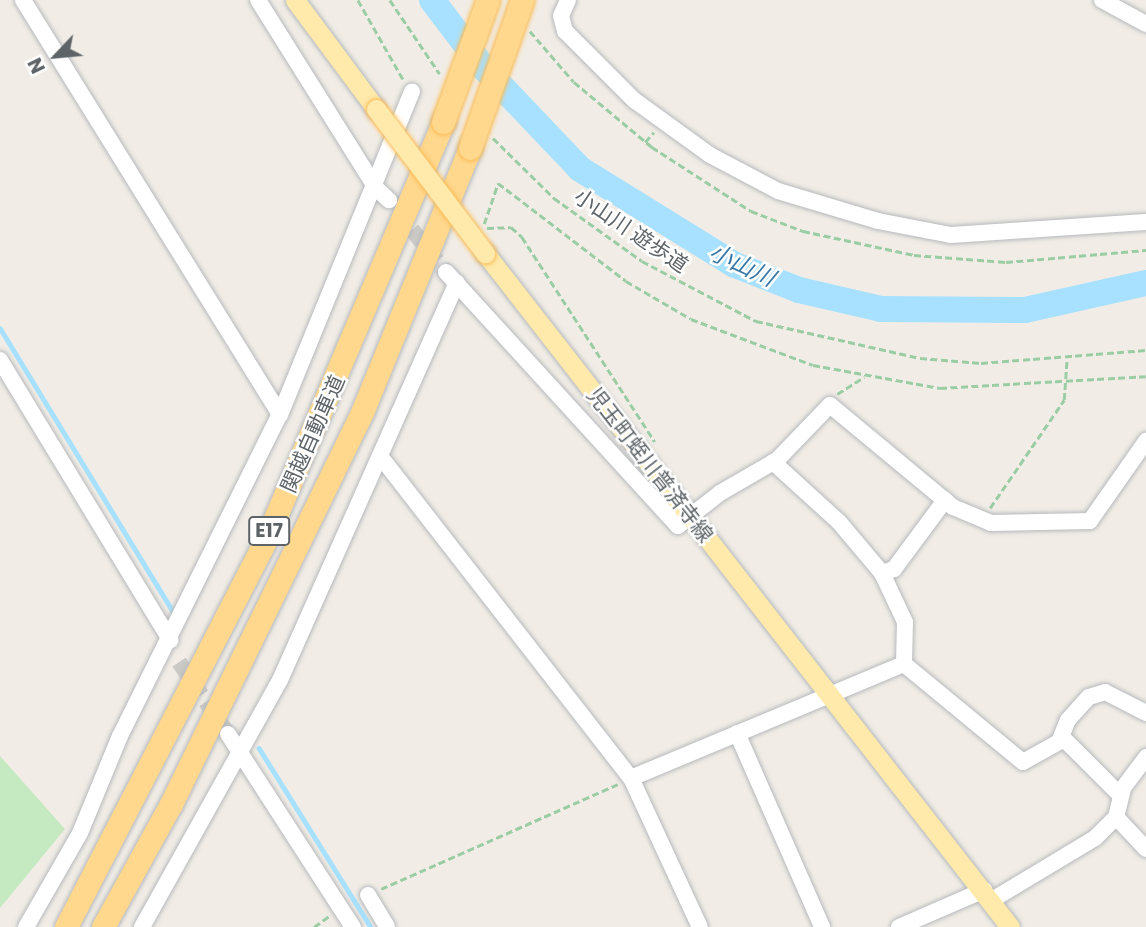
<!DOCTYPE html>
<html>
<head>
<meta charset="utf-8">
<style>
	body { margin:0 }
	#map { position:relative; width:1146px; height:927px; overflow:hidden; background:#f1ede6; font-family:Poppins,"Noto Sans JP",sans-serif }
	div>[style] { position:absolute }
	[style*='--x'] { left:calc(var(--x)*1px); top:calc(var(--y)*1px); width:calc(var(--w)*1px); rotate:calc(var(--a)*1deg) }
	.green>* { inset:0; background:#c5e9c1 }
	.stream>* { height:4.5px; margin:-2.25px; padding:0 2.25px; transform-origin:2.25px; border-radius:2.25px; background:#a7e1ff }
	.river>* { height:26px; margin:-13px; padding:0 13px; transform-origin:13px; border-radius:13px; background:#a7e1ff }
	.minor-tunnel>* { height:16px; margin-top:-8px; transform-origin:0; background:repeating-linear-gradient(90deg,#cccac6 0 16px,transparent 0 24px) }
	.path>* { height:2.5px; margin-top:-1.25px; transform-origin:0; background:repeating-linear-gradient(90deg,#9bcda5 0 7px,transparent 0 10.5px) }
	.roads { filter:drop-shadow(0 0 2px #b6b9bd) drop-shadow(0 0 2px #b6b9bd) }
	.minor>* { height:16px; margin:-8px; padding:0 8px; transform-origin:8px; border-radius:8px; background:#fff }
	.major>* { height:19px; margin:-9.5px; padding:0 9.5px; transform-origin:9.5px; border-radius:9.5px; background:#ffeaac }
	.highway>* { height:23px; margin:-11.5px; padding:0 11.5px; transform-origin:11.5px; border-radius:11.5px; background:#ffd88e }
	.bridges { filter:drop-shadow(0 0 2px #fbbc55) drop-shadow(0 0 2px #fbbc55) }
	.major-bridge>* { height:19px; margin:-9.5px; padding:0 9.5px; transform-origin:9.5px; border-radius:9.5px; background:#ffeaac }
	.highway-bridge>* { height:23px; margin:-11.5px; padding:0 11.5px; transform-origin:11.5px; border-radius:11.5px; background:#ffd88e }
	span { translate:-50% -50%; white-space:nowrap; text-align:center; line-height:1.15; -webkit-text-stroke:5px #fff; paint-order:stroke }
	.shield-label span { padding:2px 5px; background:#fff; border:2px solid; border-radius:5px; -webkit-text-stroke-width:0 }
	.shield-label { font-size:19px; color:#5d6367; font-weight:700 }
	.street-label { font-size:21px; color:#5d6367 }
	.water-label { font-size:23px; color:#3778a7; font-style:italic }
	.north { position:absolute; left:21px; top:21px; width:70px; height:70px; -webkit-text-stroke:5px #fff; paint-order:stroke; rotate:244deg; font-size:19px; font-weight:700; line-height:28px; text-align:center; color:#5d6367 }
	.north::after { content:''; display:block; margin:auto; width:24px; height:32px; background:#5d6367; clip-path:polygon(50% 0,100% 100%,50% 72%,0 100%) }
</style>
</head>
<body>
<div id="map">
	<div class="green">
		<i style="clip-path:polygon(0 756px,65px 829px,0 908px)"></i>
	</div>
	<div class="stream">
		<i style="--x:0;--y:328;--w:334;--a:58.6"></i>
		<i style="--x:259;--y:748;--w:211;--a:58"></i>
	</div>
	<div class="river">
		<i style="--x:432;--y:0;--w:84;--a:52.7"></i>
		<i style="--x:483;--y:67;--w:141;--a:46.4"></i>
		<i style="--x:580;--y:169;--w:182;--a:31.8"></i>
		<i style="--x:735;--y:265;--w:69;--a:21.3"></i>
		<i style="--x:799;--y:290;--w:84;--a:13"></i>
		<i style="--x:881;--y:309;--w:144;--a:0.4"></i>
		<i style="--x:1025;--y:310;--w:124;--a:-12.6"></i>
	</div>
	<div class="minor-tunnel">
		<i style="--x:397;--y:211;--w:78;--a:51.2"></i>
		<i style="--x:179;--y:662;--w:87;--a:55.8"></i>
	</div>
	<div class="path">
		<i style="--x:358;--y:0;--w:91;--a:60.3"></i>
		<i style="--x:390;--y:0;--w:89;--a:56"></i>
		<i style="--x:530;--y:31;--w:67;--a:49.2"></i>
		<i style="--x:574;--y:82;--w:102;--a:39.8"></i>
		<i style="--x:652;--y:147;--w:118;--a:32.9"></i>
		<i style="--x:751;--y:211;--w:56;--a:21"></i>
		<i style="--x:803;--y:231;--w:114;--a:12.2"></i>
		<i style="--x:914;--y:255;--w:92;--a:4.4"></i>
		<i style="--x:1006;--y:262;--w:141;--a:-4.9"></i>
		<i style="--x:493;--y:138;--w:86;--a:44.5"></i>
		<i style="--x:554;--y:198;--w:108;--a:35.6"></i>
		<i style="--x:642;--y:261;--w:129;--a:27.8"></i>
		<i style="--x:756;--y:321;--w:168;--a:12.7"></i>
		<i style="--x:920;--y:358;--w:61;--a:4.7"></i>
		<i style="--x:981;--y:363;--w:166;--a:-4.5"></i>
		<i style="--x:645;--y:142;--w:13;--a:-48"></i>
		<i style="--x:484;--y:224;--w:43;--a:-71.1"></i>
		<i style="--x:498;--y:183;--w:161;--a:37.4"></i>
		<i style="--x:626;--y:281;--w:75;--a:30.3"></i>
		<i style="--x:691;--y:319;--w:130;--a:20.7"></i>
		<i style="--x:813;--y:365;--w:129;--a:10.3"></i>
		<i style="--x:940;--y:388;--w:206;--a:-3.3"></i>
		<i style="--x:487;--y:228;--w:24;--a:-2"></i>
		<i style="--x:511;--y:227;--w:15;--a:42"></i>
		<i style="--x:522;--y:237;--w:244;--a:57"></i>
		<i style="--x:837;--y:394;--w:32;--a:-32"></i>
		<i style="--x:990;--y:508;--w:131;--a:-55.6"></i>
		<i style="--x:1064;--y:400;--w:43;--a:-86"></i>
		<i style="--x:381;--y:889;--w:259;--a:-23.9"></i>
		<i style="--x:314;--y:927;--w:19;--a:-36"></i>
	</div>
	<div class="roads">
		<div class="minor">
			<i style="--x:23;--y:0;--w:488;--a:58.2"></i>
			<i style="--x:258;--y:0;--w:222;--a:57.9"></i>
			<i style="--x:376;--y:188;--w:18;--a:43"></i>
			<i style="--x:568;--y:0;--w:17;--a:114"></i>
			<i style="--x:561;--y:16;--w:16;--a:75"></i>
			<i style="--x:565;--y:31;--w:98;--a:45"></i>
			<i style="--x:634;--y:100;--w:94;--a:35.9"></i>
			<i style="--x:710;--y:155;--w:77;--a:27.9"></i>
			<i style="--x:778;--y:191;--w:104;--a:16.7"></i>
			<i style="--x:878;--y:221;--w:74;--a:10.9"></i>
			<i style="--x:951;--y:235;--w:195;--a:-3.8"></i>
			<i style="--x:1102;--y:0;--w:50;--a:28.6"></i>
			<i style="--x:446;--y:272;--w:344;--a:47.6"></i>
			<i style="--x:678;--y:526;--w:53;--a:-38.2"></i>
			<i style="--x:720;--y:493;--w:66;--a:-30.1"></i>
			<i style="--x:777;--y:460;--w:76;--a:-46.1"></i>
			<i style="--x:830;--y:405;--w:160;--a:39.7"></i>
			<i style="--x:953;--y:507;--w:41;--a:22.8"></i>
			<i style="--x:991;--y:523;--w:99;--a:-1.2"></i>
			<i style="--x:1090;--y:521;--w:98;--a:-55"></i>
			<i style="--x:0;--y:360;--w:328;--a:58.7"></i>
			<i style="--x:380;--y:456;--w:408;--a:52.1"></i>
			<i style="--x:631;--y:778;--w:164;--a:65.2"></i>
			<i style="--x:773;--y:462;--w:89;--a:42.3"></i>
			<i style="--x:839;--y:522;--w:67;--a:49.9"></i>
			<i style="--x:882;--y:573;--w:54;--a:64.9"></i>
			<i style="--x:905;--y:622;--w:42;--a:91.4"></i>
			<i style="--x:882;--y:573;--w:13;--a:-18"></i>
			<i style="--x:894;--y:569;--w:86;--a:-53.5"></i>
			<i style="--x:737;--y:733;--w:212;--a:66.3"></i>
			<i style="--x:228;--y:734;--w:230;--a:57.1"></i>
			<i style="--x:1062;--y:737;--w:83;--a:45"></i>
			<i style="--x:631;--y:778;--w:296;--a:-22.7"></i>
			<i style="--x:904;--y:664;--w:154;--a:39.5"></i>
			<i style="--x:1023;--y:762;--w:41;--a:-29.1"></i>
			<i style="--x:1059;--y:742;--w:24;--a:-68"></i>
			<i style="--x:1068;--y:720;--w:31;--a:-48"></i>
			<i style="--x:1089;--y:697;--w:17;--a:-17"></i>
			<i style="--x:1105;--y:692;--w:46;--a:27.1"></i>
			<i style="--x:1116;--y:817;--w:44;--a:46.8"></i>
			<i style="--x:368;--y:895;--w:37;--a:59"></i>
			<i style="--x:992;--y:900;--w:120;--a:-31"></i>
			<i style="--x:1095;--y:838;--w:30;--a:-45"></i>
			<i style="--x:1116;--y:817;--w:30;--a:-76"></i>
			<i style="--x:1123;--y:788;--w:39;--a:-53"></i>
			<i style="--x:26;--y:927;--w:108;--a:-60.1"></i>
			<i style="--x:80;--y:833;--w:105;--a:-67.6"></i>
			<i style="--x:120;--y:736;--w:364;--a:-63.6"></i>
			<i style="--x:282;--y:410;--w:344;--a:-67.8"></i>
			<i style="--x:142;--y:927;--w:283;--a:-60.8"></i>
			<i style="--x:280;--y:680;--w:435;--a:-66"></i>
			<i style="--x:899;--y:927;--w:93;--a:-23.5"></i>
		</div>
		<div class="major">
			<i style="--x:295;--y:0;--w:136;--a:53.4"></i>
			<i style="--x:485;--y:253;--w:854;--a:52.08"></i>
		</div>
		<div class="highway">
			<i style="--x:66;--y:927;--w:441;--a:-62.7"></i>
			<i style="--x:268;--y:535;--w:449;--a:-67"></i>
			<i style="--x:103;--y:927;--w:141;--a:-61.1"></i>
			<i style="--x:171;--y:804;--w:438;--a:-64"></i>
			<i style="--x:363;--y:410;--w:283;--a:-67.8"></i>
		</div>
	</div>
	<div class="bridges">
		<div class="major-bridge">
			<i style="--x:376;--y:109;--w:181;--a:52.9"></i>
		</div>
		<div class="highway-bridge">
			<i style="--x:443;--y:122;--w:130;--a:-69.8"></i>
			<i style="--x:470;--y:148;--w:157;--a:-70.6"></i>
		</div>
	</div>
	<div class="shield-label">
		<span style="left:269px;top:531px">E17</span>
	</div>
	<div class="street-label">
		<span style="left:631px;top:231px;rotate:34deg">小山川 遊歩道</span>
		<span style="left:313px;top:434px;rotate:-66deg">関越自動車道</span>
		<span style="left:650px;top:465px;rotate:52deg">児玉町蛭川普済寺線</span>
	</div>
	<div class="water-label">
		<span style="left:742px;top:265px;rotate:25deg">小山川</span>
	</div>
	<div class="north">N</div>
</div>
</body>
</html>
